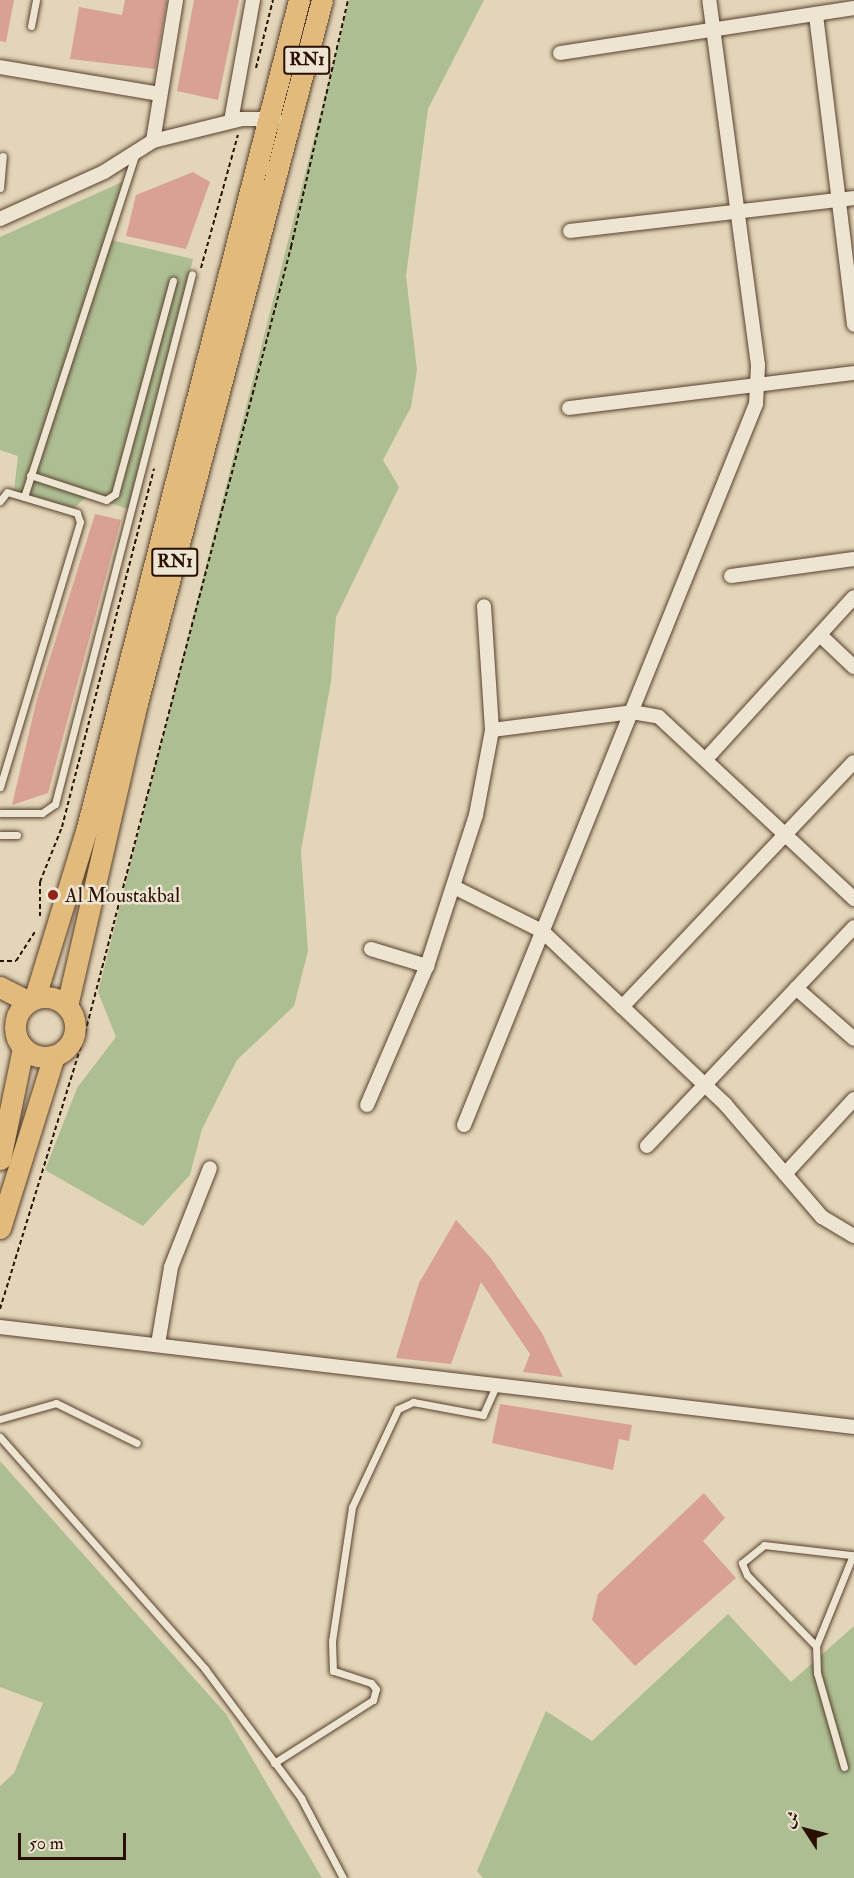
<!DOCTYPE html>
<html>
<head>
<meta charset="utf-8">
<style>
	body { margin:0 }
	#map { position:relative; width:854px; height:1878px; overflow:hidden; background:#e3d5b8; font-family:"IM FELL Double Pica",Amiri,serif }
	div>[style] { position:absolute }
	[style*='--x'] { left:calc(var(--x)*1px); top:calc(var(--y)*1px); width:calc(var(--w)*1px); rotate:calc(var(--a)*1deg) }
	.green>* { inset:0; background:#aebe93 }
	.building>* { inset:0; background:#d9a193 }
	.path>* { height:2px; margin-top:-1px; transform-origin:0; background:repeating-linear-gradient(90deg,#2a1000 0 4.5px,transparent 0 7.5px) }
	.roads { filter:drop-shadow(0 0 2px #58412e) drop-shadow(0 0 2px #58412e) }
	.service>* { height:7px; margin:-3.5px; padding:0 3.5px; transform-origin:3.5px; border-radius:3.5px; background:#ede4d1 }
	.minor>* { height:14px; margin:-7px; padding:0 7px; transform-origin:7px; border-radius:7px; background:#ede4d1 }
	.trunk>* { height:21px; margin:-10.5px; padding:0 10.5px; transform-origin:10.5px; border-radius:10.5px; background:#e2ba7c }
	.trunk>.ring { margin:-10.5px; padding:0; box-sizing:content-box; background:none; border:21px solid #e2ba7c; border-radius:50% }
	.dots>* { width:16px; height:16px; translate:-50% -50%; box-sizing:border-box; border:3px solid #ede4d1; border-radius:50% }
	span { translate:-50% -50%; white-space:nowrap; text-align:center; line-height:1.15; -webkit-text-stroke:5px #ede4d1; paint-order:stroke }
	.shield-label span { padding:2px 4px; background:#ede4d1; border:2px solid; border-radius:4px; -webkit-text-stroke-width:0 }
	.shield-label { font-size:18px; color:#2a1000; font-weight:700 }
	.poi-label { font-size:20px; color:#2a1000 }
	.left { translate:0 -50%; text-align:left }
	.north { position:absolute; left:776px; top:1800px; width:60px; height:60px; -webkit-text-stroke:4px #ede4d1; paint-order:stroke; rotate:306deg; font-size:16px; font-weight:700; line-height:24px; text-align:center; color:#2a1000 }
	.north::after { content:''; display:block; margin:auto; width:21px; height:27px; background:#2a1000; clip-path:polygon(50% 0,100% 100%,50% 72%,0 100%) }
	.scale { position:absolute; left:18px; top:1833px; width:108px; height:27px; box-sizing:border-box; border:3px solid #2a1000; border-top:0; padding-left:8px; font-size:18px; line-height:21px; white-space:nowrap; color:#2a1000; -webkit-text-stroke:4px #ede4d1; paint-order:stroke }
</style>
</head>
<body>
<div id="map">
	<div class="green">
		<i style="clip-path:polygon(349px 0,484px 0,428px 109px,406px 276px,417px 370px,411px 407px,383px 460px,399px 487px,336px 617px,331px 681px,301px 851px,308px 951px,294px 1006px,237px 1060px,202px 1129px,190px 1175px,143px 1226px,45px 1170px,77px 1088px,116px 1037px,98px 992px)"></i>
		<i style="clip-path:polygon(131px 178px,111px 240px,193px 259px,132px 510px,87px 496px,68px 514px,13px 499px,18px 456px,0 450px,0 237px)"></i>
		<i style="clip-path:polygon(0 1461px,226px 1714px,322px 1878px,0 1878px,0 1786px,14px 1773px,43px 1703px,0 1687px)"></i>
		<i style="clip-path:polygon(728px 1614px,791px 1682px,854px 1626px,854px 1878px,483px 1878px,477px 1871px,546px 1711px,592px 1741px)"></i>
	</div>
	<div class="building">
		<i style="clip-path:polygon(0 0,14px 0,6px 42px,0 41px)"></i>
		<i style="clip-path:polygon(125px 0,167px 0,155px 69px,70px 59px,79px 7px,122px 15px)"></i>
		<i style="clip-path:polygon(194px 0,239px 0,218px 100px,177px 91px)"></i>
		<i style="clip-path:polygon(193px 172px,210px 182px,186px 249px,126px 236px,136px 195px)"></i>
		<i style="clip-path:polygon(95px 514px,121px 520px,48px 793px,12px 805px,37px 699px)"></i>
		<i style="clip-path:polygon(456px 1220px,490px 1257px,542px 1333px,563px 1377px,523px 1372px,530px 1354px,481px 1282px,451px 1364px,396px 1358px,419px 1283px)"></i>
		<i style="clip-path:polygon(500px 1404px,632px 1425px,629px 1441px,619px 1439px,613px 1470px,492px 1443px)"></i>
		<i style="clip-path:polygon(704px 1493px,725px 1518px,703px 1541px,736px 1578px,635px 1666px,592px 1620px,598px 1594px)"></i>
	</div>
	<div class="path">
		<i style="--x:256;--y:68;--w:70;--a:-76"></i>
		<i style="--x:201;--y:268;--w:138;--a:-74.5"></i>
		<i style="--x:40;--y:916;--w:34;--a:-90"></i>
		<i style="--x:40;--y:882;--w:59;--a:-68.2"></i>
		<i style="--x:62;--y:827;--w:370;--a:-75.6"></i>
		<i style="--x:0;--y:961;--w:16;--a:0"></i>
		<i style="--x:16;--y:961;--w:35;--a:-57"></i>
		<i style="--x:0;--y:1309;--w:289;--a:-72.9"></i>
		<i style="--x:85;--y:1033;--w:813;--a:-75.31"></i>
		<i style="--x:291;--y:247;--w:253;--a:-77"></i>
	</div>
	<div class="roads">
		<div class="service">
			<i style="--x:31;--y:26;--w:26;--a:-79"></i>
			<i style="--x:0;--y:188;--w:32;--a:-85"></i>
			<i style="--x:30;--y:475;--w:80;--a:18.2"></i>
			<i style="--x:106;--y:500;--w:11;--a:-34"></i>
			<i style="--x:115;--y:494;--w:221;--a:-74.8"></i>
			<i style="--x:24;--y:497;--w:362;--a:-72"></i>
			<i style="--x:0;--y:501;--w:11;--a:-52"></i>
			<i style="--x:7;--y:492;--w:73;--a:16.7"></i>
			<i style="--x:77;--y:513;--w:9;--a:72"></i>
			<i style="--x:80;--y:522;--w:277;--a:106.8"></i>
			<i style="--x:0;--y:813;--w:42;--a:0"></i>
			<i style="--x:42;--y:813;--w:16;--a:-35"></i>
			<i style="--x:55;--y:804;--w:547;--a:-75.51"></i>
			<i style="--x:0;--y:835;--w:17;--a:0"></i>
			<i style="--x:0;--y:1419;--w:58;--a:-15.9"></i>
			<i style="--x:56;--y:1403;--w:90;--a:26.3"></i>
			<i style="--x:0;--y:1437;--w:310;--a:48.5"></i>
			<i style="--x:205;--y:1669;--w:161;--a:53.3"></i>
			<i style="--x:301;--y:1798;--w:90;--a:62.3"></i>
			<i style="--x:816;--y:1646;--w:99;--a:-134.2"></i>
			<i style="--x:747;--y:1575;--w:13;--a:-113"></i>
			<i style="--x:742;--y:1563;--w:28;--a:-39"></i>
			<i style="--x:764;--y:1545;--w:87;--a:6.6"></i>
			<i style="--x:274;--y:1763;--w:117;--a:-32.5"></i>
			<i style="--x:373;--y:1700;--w:11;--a:-75"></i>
			<i style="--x:376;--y:1689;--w:8;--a:-130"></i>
			<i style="--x:371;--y:1683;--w:40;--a:-162"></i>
			<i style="--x:333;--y:1671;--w:30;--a:-92"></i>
			<i style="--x:332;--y:1641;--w:135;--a:-81.5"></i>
			<i style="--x:352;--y:1507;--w:108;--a:-64.9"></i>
			<i style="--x:398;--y:1409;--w:17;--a:-25"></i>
			<i style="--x:413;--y:1402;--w:71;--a:10.5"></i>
			<i style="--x:483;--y:1415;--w:34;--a:-66"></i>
			<i style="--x:844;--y:1767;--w:98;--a:-106"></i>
			<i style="--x:817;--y:1673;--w:27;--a:-92"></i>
			<i style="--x:816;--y:1646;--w:98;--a:-67.9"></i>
		</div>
		<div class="minor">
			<i style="--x:816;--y:15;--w:312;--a:83"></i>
			<i style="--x:560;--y:53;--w:297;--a:-8.7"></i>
			<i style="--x:0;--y:67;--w:161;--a:9.6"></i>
			<i style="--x:231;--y:121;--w:123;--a:-79.7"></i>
			<i style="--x:153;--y:141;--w:143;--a:-80.7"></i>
			<i style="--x:0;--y:219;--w:114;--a:-24.3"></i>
			<i style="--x:104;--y:172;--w:58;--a:-32.3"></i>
			<i style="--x:153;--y:141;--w:92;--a:-13.9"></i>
			<i style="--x:242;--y:119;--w:34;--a:0"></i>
			<i style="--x:570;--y:231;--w:286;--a:-6.6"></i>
			<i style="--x:569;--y:408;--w:287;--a:-7"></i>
			<i style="--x:731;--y:576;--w:124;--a:-7.9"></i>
			<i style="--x:820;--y:635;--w:47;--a:43.3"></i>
			<i style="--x:492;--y:730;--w:141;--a:-7.3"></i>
			<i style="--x:632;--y:712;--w:27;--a:10"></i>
			<i style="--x:659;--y:717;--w:267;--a:43"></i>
			<i style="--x:706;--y:759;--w:219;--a:-47.6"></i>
			<i style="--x:456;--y:888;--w:96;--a:26.6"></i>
			<i style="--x:542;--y:931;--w:252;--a:43.4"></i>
			<i style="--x:725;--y:1104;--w:149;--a:49.4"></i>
			<i style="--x:822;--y:1217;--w:37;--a:31"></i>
			<i style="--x:371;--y:949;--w:59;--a:16.9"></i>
			<i style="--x:796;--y:988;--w:77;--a:41.3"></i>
			<i style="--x:622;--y:1007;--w:337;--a:-46.6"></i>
			<i style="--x:367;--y:1105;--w:151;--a:-66.7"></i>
			<i style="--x:427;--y:966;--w:159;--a:-72"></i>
			<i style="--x:476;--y:815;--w:86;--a:-79.3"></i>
			<i style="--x:492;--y:730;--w:124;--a:-93.7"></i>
			<i style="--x:464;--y:1125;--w:778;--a:-67.95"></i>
			<i style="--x:756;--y:404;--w:39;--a:-87"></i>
			<i style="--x:758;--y:365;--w:368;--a:-97.6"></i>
			<i style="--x:647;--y:1146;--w:301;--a:-46.6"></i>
			<i style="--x:785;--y:1174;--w:102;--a:-47.4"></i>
			<i style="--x:0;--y:1327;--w:860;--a:6.68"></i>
			<i style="--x:158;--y:1344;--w:78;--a:-80.4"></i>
			<i style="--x:171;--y:1267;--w:106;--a:-68.5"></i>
		</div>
		<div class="trunk">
			<i style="--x:0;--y:987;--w:30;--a:27"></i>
			<i class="ring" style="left:15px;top:997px;width:39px;height:39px"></i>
			<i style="--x:35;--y:997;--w:177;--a:-72.9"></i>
			<i style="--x:87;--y:828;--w:855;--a:-75.64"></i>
			<i style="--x:67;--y:1006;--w:311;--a:-77"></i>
			<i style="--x:137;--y:703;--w:727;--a:-75.26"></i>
			<i style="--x:0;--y:1159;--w:113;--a:-78.3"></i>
			<i style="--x:0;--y:1228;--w:180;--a:-72.6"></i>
		</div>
	</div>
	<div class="dots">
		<i style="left:53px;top:895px;background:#8f2418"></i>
	</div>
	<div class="shield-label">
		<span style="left:307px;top:60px">RN1</span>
		<span style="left:175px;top:562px">RN1</span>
	</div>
	<div class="poi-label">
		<span class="left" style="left:65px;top:895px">Al Moustakbal</span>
	</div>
	<div class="north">ش</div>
	<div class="scale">50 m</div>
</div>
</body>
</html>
